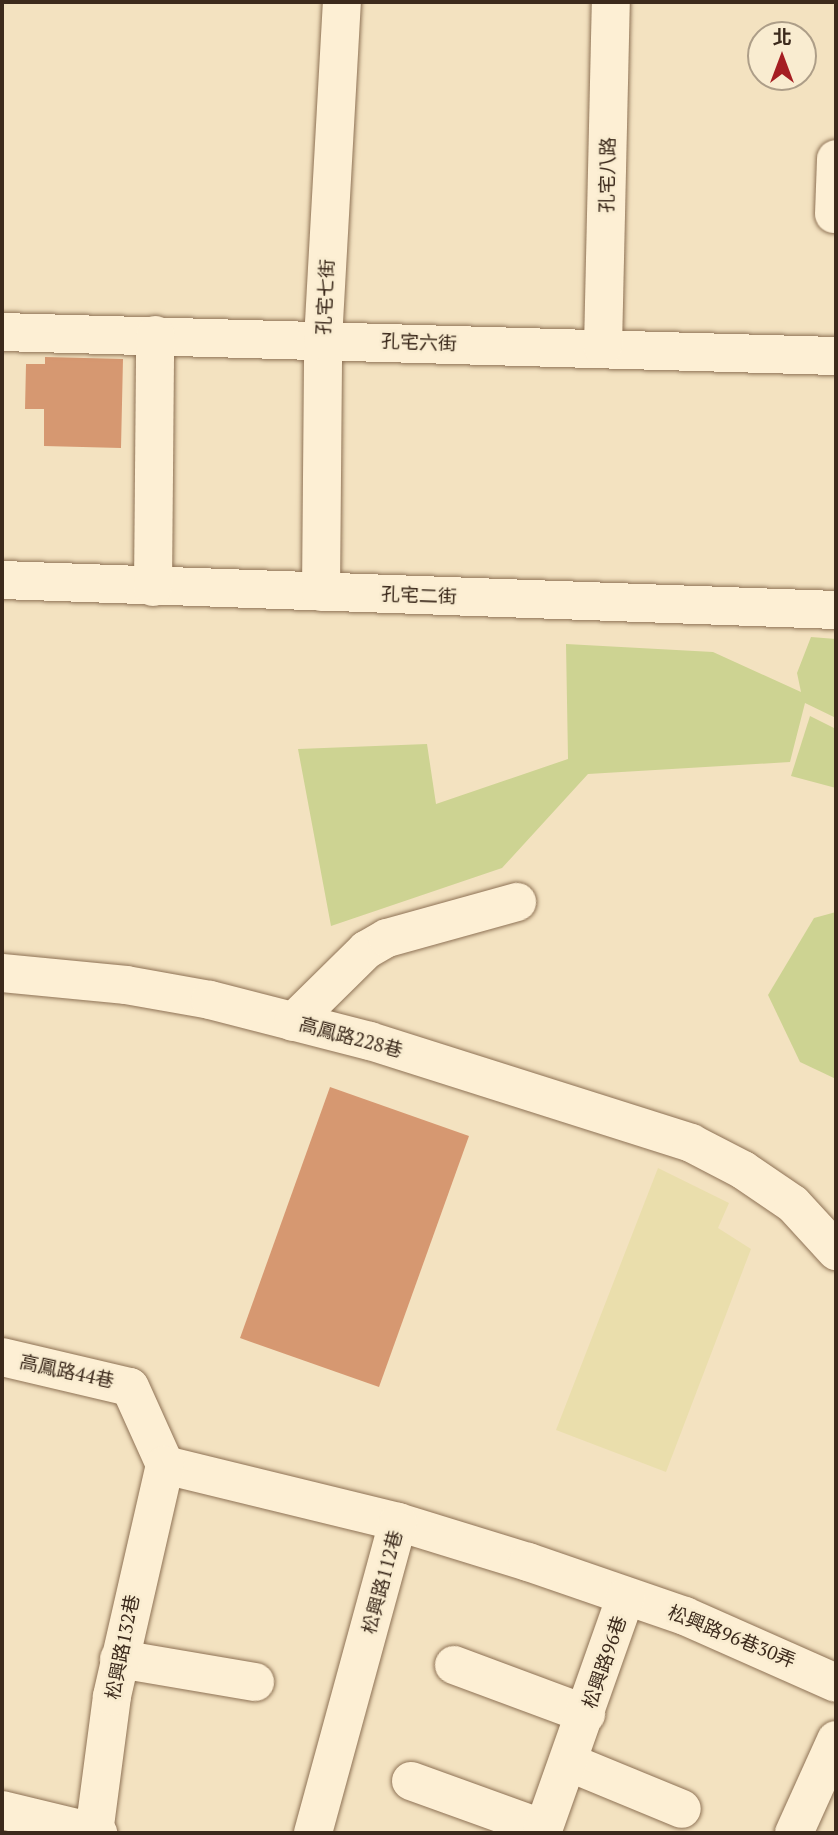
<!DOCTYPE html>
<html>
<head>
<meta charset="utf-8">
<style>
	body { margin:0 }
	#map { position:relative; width:838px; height:1835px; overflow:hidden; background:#f3e2c0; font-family:"PT Serif","Noto Sans TC",serif }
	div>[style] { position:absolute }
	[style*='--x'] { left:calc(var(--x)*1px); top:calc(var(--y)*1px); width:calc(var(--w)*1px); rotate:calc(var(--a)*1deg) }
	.farmland>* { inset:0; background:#eadeac }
	.green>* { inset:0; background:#cdd392 }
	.building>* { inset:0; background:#d69871 }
	.roads { filter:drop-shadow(0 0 2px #8e7255) drop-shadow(0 0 2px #8e7255) }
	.minor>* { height:38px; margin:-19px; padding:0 19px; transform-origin:19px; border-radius:19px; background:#fdefd4 }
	span { translate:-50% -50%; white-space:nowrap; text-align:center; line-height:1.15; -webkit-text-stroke:5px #f9ecd0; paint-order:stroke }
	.street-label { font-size:19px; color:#3c2a1c }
	.frame { position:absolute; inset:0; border:4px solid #3c2a1c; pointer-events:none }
	.north { position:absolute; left:747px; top:21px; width:70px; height:70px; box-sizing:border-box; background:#f9ecd0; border:2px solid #ad9e88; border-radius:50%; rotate:0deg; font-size:19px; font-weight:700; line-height:28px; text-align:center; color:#3c2a1c }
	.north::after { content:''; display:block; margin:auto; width:24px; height:32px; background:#a51e22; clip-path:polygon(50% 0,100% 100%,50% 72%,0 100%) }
</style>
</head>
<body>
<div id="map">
	<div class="farmland">
		<i style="clip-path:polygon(658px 1168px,729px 1203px,718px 1228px,751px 1249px,666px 1472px,556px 1430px)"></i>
	</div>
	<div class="green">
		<i style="clip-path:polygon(811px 637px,836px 639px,836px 718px,805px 703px,790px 762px,588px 774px,502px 868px,331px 926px,298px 749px,427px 744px,436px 804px,568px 759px,566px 644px,713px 652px,801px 692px,797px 673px)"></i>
		<i style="clip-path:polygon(810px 716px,836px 729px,836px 788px,791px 776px)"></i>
		<i style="clip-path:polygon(836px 912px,836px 1079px,800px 1062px,768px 995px,814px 918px)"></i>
	</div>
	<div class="building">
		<i style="clip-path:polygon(45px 357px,123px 359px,121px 448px,44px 446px,44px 409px,25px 409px,26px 364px,45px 364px)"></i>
		<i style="clip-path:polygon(330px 1087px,469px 1136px,379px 1387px,240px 1338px)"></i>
	</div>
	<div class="roads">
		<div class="minor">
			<i style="--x:834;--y:214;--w:55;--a:-87.9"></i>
			<i style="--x:2;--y:332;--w:834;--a:1.65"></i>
			<i style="--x:603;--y:347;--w:345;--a:-88.7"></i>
			<i style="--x:2;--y:580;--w:835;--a:2.06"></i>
			<i style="--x:153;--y:587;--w:252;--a:-89.5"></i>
			<i style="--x:321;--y:592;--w:252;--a:-89.5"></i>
			<i style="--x:323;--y:340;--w:339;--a:-86.8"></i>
			<i style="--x:2;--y:973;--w:125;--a:5.5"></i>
			<i style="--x:126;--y:985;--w:85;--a:10.1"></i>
			<i style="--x:210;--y:1000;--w:165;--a:14.4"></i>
			<i style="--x:370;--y:1041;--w:337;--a:17.6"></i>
			<i style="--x:691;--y:1143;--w:59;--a:27.4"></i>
			<i style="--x:743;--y:1170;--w:60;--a:34.2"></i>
			<i style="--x:793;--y:1204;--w:64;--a:47.5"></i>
			<i style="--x:293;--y:1022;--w:103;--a:-44.6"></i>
			<i style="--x:366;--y:950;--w:24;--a:-30"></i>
			<i style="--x:387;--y:938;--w:135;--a:-15.5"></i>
			<i style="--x:2;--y:1357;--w:131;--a:13.2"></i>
			<i style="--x:130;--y:1387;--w:85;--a:65.8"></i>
			<i style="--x:165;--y:1465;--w:240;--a:13.7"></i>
			<i style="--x:398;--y:1522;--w:136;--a:17.1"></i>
			<i style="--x:528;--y:1562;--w:166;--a:19"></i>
			<i style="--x:685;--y:1616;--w:165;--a:23.9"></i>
			<i style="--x:119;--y:1659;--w:138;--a:9.6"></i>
			<i style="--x:454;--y:1665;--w:141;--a:20.4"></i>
			<i style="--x:568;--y:1762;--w:123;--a:22.4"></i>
			<i style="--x:411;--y:1781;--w:141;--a:19.8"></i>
			<i style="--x:2;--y:1810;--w:99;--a:13.5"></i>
			<i style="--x:94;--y:1833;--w:138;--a:-82.5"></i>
			<i style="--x:112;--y:1696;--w:237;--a:-77.1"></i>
			<i style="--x:313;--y:1833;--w:322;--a:-74.7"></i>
			<i style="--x:542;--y:1833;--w:251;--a:-70.5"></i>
			<i style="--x:794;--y:1833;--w:102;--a:-65.7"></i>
		</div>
	</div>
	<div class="street-label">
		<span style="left:607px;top:175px;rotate:-89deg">孔宅八路</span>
		<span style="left:325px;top:297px;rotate:-87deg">孔宅七街</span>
		<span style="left:419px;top:342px;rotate:2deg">孔宅六街</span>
		<span style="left:419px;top:595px;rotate:2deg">孔宅二街</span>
		<span style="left:351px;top:1037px;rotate:15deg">高鳳路228巷</span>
		<span style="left:67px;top:1371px;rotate:12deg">高鳳路44巷</span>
		<span style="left:382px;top:1582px;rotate:-75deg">松興路112巷</span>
		<span style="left:732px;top:1636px;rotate:22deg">松興路96巷30弄</span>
		<span style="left:122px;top:1647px;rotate:-79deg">松興路132巷</span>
		<span style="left:604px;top:1662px;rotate:-71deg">松興路96巷</span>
	</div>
	<div class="frame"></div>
	<div class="north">北</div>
</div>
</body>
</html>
